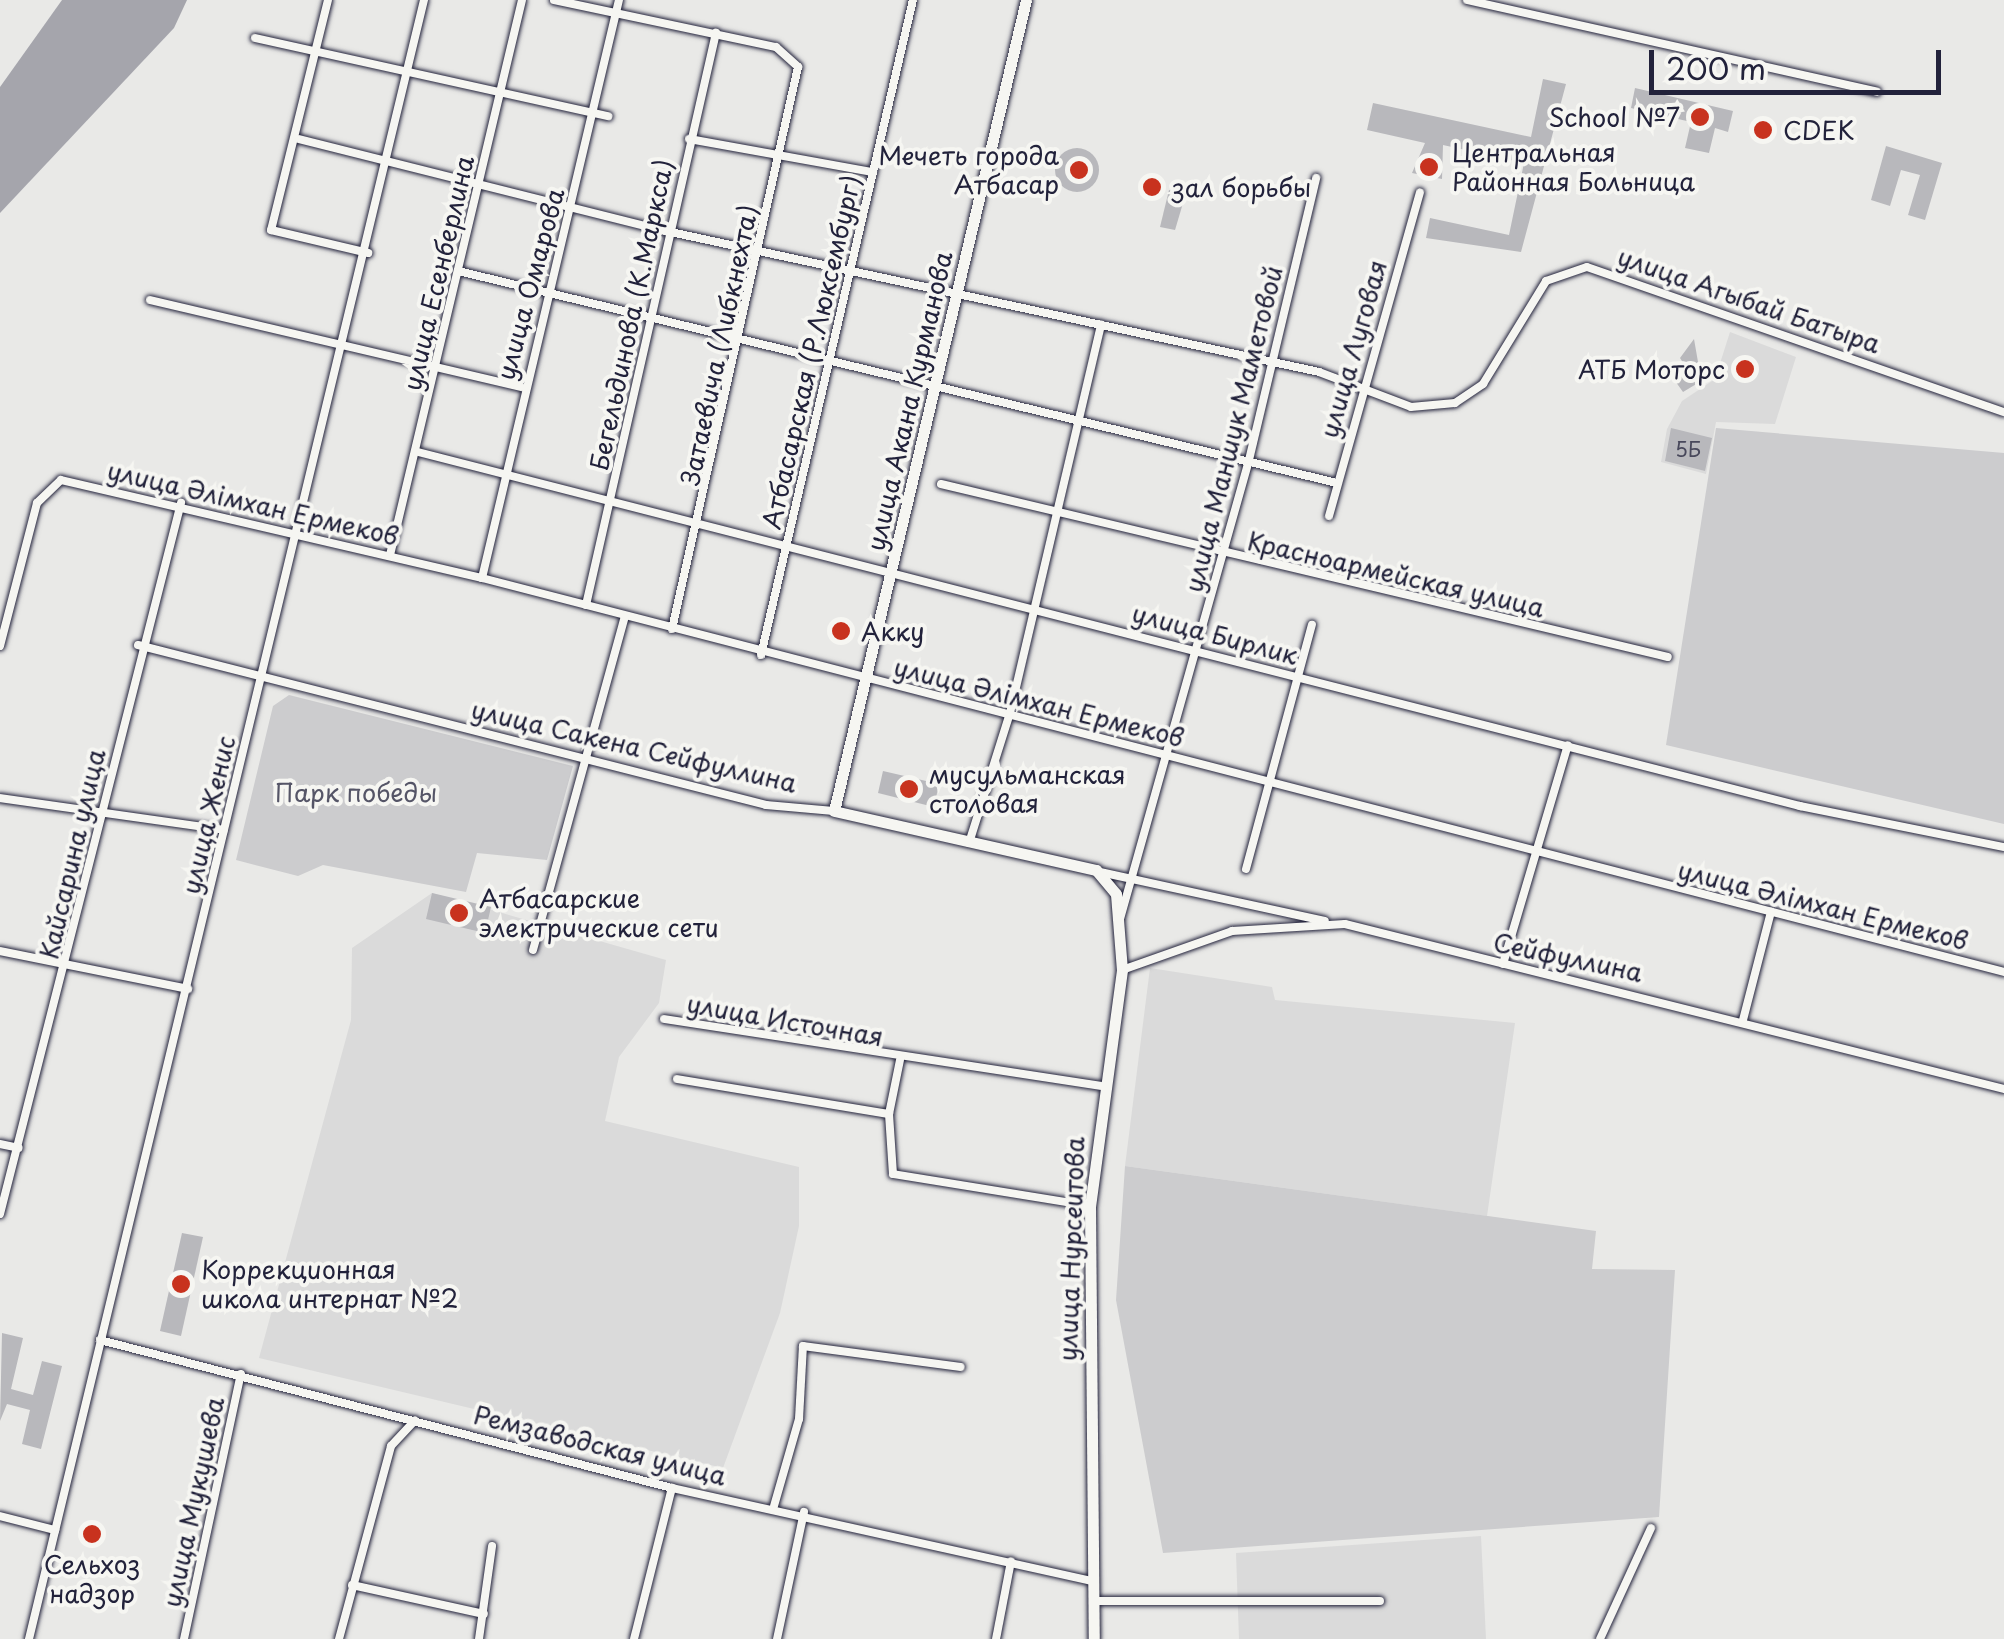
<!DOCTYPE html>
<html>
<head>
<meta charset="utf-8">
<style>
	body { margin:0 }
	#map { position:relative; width:2004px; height:1639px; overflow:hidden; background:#e9e9e7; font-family:"Playpen Sans",sans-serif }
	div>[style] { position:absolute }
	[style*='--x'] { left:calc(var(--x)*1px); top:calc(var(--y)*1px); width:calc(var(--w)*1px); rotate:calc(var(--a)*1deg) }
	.built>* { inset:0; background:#dadada }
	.green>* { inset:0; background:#ccccce }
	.water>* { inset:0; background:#a5a5ac }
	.building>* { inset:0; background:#b8b8bc }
	.round { border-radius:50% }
	.roads { filter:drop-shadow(0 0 2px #22223b) drop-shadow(0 0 2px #22223b) }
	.minor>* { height:8px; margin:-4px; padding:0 4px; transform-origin:4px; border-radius:4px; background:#f6f6f2 }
	.secondary>* { height:11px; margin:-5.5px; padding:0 5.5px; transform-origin:5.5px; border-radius:5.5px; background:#f6f6f2 }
	.dots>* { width:28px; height:28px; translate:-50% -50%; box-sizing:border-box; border:5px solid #f6f6f2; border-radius:50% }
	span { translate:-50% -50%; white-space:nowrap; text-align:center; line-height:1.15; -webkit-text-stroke:8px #f6f6f2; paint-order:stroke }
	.number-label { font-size:20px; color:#48485b }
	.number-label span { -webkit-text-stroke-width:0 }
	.poi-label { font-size:25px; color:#22223b }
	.right { translate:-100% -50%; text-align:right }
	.left { translate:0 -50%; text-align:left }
	.street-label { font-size:25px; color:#22223b }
	.park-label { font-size:25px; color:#555567 }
	.scale { position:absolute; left:1649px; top:50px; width:292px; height:45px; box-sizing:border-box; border:5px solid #22223b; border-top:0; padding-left:12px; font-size:30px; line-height:35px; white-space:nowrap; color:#22223b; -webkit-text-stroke:8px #f6f6f2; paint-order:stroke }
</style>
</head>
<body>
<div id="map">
	<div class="built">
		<i style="clip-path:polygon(1730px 332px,1796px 357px,1775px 424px,1716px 422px,1706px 474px,1661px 462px,1667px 429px,1682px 401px,1715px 379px)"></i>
		<i style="clip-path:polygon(432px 893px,666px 960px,659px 1003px,619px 1057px,605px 1121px,799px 1167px,799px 1226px,780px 1313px,723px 1468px,259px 1358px,351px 1020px,352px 948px)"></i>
		<i style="clip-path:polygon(1150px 968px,1272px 987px,1275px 1000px,1515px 1023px,1487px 1216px,1125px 1166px)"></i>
		<i style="clip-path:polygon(1481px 1536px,1486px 1639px,1239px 1639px,1236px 1553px)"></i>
	</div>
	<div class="green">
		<i style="clip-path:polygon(1716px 428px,2004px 453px,2004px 824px,1666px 745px)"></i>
		<i style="clip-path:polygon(289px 695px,573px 766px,547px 860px,477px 853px,466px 892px,323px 865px,298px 876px,236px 860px,273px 706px)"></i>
		<i style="clip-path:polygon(1125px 1166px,1596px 1231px,1592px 1269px,1675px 1270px,1659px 1517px,1163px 1553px,1116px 1300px)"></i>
	</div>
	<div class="water">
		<i style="clip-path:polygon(62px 0,187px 0,174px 28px,0 213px,0 87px)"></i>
	</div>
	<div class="building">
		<i style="clip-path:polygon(1543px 79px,1566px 84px,1521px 252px,1426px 238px,1430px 218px,1509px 235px,1524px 163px,1443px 145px,1442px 179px,1412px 173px,1425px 143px,1367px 130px,1373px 103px,1531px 137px)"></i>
		<i style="clip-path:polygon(1635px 88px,1733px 111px,1728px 132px,1715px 128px,1709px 153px,1685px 148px,1691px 122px,1631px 108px)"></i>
		<i style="clip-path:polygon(1886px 146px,1942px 163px,1925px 220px,1908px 215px,1920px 175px,1901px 170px,1890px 206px,1871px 200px)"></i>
		<i class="round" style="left:1055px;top:148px;width:44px;height:44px"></i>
		<i style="clip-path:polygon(1169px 190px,1186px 193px,1175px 230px,1160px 227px)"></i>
		<i style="clip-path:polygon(1694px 339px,1698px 362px,1688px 369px,1698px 383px,1683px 392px,1673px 378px,1687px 369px,1680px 358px)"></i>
		<i style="clip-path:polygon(1671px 428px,1712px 438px,1705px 471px,1665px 461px)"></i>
		<i style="clip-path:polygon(883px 771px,939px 784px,934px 807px,878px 793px)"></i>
		<i style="clip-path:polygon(432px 893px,491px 907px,485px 933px,426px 919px)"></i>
		<i style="clip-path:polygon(182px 1233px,203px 1237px,181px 1336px,160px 1331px)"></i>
		<i style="clip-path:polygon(2px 1333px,23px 1338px,11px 1389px,33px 1395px,42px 1361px,62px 1366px,41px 1449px,22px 1444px,30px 1410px,7px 1404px,0 1421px)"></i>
	</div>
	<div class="roads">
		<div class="minor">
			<i style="--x:328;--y:0;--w:237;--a:103.9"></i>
			<i style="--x:271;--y:230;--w:100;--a:13.3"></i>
			<i style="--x:554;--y:0;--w:227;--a:12"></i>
			<i style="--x:776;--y:47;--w:30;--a:42"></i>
			<i style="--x:798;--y:67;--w:576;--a:102.64"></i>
			<i style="--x:1467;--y:0;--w:420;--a:12.6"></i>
			<i style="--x:255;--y:38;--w:362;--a:12.5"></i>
			<i style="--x:299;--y:139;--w:378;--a:14.1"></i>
			<i style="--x:666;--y:231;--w:668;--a:12.18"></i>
			<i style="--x:1319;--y:372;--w:98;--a:20.8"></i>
			<i style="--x:1411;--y:407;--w:44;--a:-5.2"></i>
			<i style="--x:1455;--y:403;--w:34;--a:-34"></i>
			<i style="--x:1483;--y:384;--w:121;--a:-58.5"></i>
			<i style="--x:1546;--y:281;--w:43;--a:-18.9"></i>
			<i style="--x:1587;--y:267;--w:441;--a:19.2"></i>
			<i style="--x:689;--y:139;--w:187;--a:10.2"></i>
			<i style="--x:458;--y:271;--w:904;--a:13.56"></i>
			<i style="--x:150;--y:300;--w:382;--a:13.2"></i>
			<i style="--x:418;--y:452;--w:1427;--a:14.37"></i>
			<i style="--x:1800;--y:806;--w:208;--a:11.4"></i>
			<i style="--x:941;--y:484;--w:747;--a:13.39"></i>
			<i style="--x:1329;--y:516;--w:336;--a:-74.3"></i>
			<i style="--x:390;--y:555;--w:570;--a:-76.62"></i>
			<i style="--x:482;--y:578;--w:594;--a:-76.67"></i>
			<i style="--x:586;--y:605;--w:587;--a:-77.2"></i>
			<i style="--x:138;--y:645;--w:648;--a:14.29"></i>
			<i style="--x:766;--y:805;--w:68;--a:5"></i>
			<i style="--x:0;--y:646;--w:148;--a:-75.5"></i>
			<i style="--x:37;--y:503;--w:33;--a:-44"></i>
			<i style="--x:61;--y:480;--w:432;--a:13.1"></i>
			<i style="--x:482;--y:578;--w:1572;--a:14.51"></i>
			<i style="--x:761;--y:655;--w:672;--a:-76.94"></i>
			<i style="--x:0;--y:798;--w:226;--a:8.1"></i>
			<i style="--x:969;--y:843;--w:136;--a:-72.5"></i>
			<i style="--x:1010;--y:713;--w:399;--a:-76.8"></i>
			<i style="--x:1246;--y:869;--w:253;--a:-74.9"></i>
			<i style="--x:1100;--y:872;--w:230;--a:12.3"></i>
			<i style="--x:1120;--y:919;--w:477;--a:-74.3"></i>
			<i style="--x:1249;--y:460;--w:290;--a:-76.6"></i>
			<i style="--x:533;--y:950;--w:346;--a:-74.6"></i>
			<i style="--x:0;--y:951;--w:192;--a:11.4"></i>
			<i style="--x:1503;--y:964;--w:228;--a:-73.5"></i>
			<i style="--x:1122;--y:970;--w:117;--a:-19.5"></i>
			<i style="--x:1232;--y:931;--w:113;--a:-3.5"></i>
			<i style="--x:1345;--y:924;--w:679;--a:14.06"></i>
			<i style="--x:664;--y:1019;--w:442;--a:8.7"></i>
			<i style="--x:1743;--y:1020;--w:112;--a:-75.5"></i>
			<i style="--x:900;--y:1060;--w:55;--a:101.5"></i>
			<i style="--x:889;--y:1114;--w:60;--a:86.2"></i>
			<i style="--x:893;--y:1174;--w:200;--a:9.2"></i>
			<i style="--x:677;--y:1079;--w:215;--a:9.4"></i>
			<i style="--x:0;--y:1144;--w:19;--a:12"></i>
			<i style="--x:0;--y:1214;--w:734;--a:-75.72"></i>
			<i style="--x:100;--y:1340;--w:591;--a:14.51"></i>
			<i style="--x:672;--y:1488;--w:430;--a:12.5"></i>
			<i style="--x:774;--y:1506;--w:91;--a:-74"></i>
			<i style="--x:799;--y:1419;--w:73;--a:-86.9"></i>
			<i style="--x:803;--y:1346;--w:159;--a:7.6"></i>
			<i style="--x:0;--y:1516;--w:57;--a:14.3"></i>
			<i style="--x:352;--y:1585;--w:135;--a:12.4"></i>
			<i style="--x:1093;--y:1601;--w:287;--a:0"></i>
			<i style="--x:29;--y:1639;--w:1686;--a:-76.45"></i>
			<i style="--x:184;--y:1639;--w:271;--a:-77.9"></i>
			<i style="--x:339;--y:1639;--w:200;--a:-74.9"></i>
			<i style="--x:391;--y:1446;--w:35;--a:-47"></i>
			<i style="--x:479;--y:1639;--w:94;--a:-82"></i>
			<i style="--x:634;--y:1639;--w:156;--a:-75.9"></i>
			<i style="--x:777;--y:1639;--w:130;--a:-78"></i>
			<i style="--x:996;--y:1639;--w:79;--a:-79.1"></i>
			<i style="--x:1600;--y:1639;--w:122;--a:-65.3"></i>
		</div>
		<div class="secondary">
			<i style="--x:1026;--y:0;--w:833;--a:103.32"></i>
			<i style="--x:834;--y:811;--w:269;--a:12.7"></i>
			<i style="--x:1096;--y:870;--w:31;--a:50"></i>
			<i style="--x:1116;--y:894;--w:76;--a:85.5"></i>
			<i style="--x:1122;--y:970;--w:238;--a:97.7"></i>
			<i style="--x:1090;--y:1206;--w:433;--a:89.5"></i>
		</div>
	</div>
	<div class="dots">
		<i style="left:1700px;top:117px;background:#c8321e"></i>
		<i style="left:1763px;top:130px;background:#c8321e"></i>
		<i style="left:1429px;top:167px;background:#c8321e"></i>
		<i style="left:1079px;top:170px;background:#c8321e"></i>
		<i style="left:1152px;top:187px;background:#c8321e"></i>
		<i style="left:1745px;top:369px;background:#c8321e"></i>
		<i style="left:841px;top:631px;background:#c8321e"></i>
		<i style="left:909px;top:789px;background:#c8321e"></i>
		<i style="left:459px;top:913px;background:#c8321e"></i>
		<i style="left:181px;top:1284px;background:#c8321e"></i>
		<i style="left:92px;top:1534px;background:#c8321e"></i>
	</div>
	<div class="number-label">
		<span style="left:1688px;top:449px">5Б</span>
	</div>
	<div class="poi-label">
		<span class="right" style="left:1680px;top:117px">School №7</span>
		<span class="left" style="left:1783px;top:130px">CDEK</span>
		<span class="left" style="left:1452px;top:167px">Центральная<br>Районная Больница</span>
		<span class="right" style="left:1059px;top:170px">Мечеть города<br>Атбасар</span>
		<span class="left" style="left:1172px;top:187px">зал борьбы</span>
		<span class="right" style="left:1725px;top:369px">АТБ Моторс</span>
		<span class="left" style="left:861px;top:631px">Акку</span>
		<span class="left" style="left:929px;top:789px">мусульманская<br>столовая</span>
		<span class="left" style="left:479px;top:913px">Атбасарские<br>электрические сети</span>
		<span class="left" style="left:201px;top:1284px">Коррекционная<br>школа интернат №2</span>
		<span style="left:92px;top:1579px">Сельхоз<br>надзор</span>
	</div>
	<div class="street-label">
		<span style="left:438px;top:273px;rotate:-77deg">улица Есенберлина</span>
		<span style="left:530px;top:284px;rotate:-75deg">улица Омарова</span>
		<span style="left:1749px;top:300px;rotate:19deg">улица Агыбай Батыра</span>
		<span style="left:631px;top:315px;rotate:-78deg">Бегельдинова (К.Маркса)</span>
		<span style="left:719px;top:345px;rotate:-78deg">Затаевича (Либкнехта)</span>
		<span style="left:1353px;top:349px;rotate:-74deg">улица Луговая</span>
		<span style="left:811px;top:352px;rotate:-77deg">Атбасарская (Р.Люксембург)</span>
		<span style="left:909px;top:401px;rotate:-77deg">улица Акана Курманова</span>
		<span style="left:1233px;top:429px;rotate:-76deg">улица Маншук Маметовой</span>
		<span style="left:253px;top:503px;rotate:13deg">улица Әлімхан Ермеков</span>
		<span style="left:1396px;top:574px;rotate:13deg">Красноармейская улица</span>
		<span style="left:1215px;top:634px;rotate:15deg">улица Бирлик</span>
		<span style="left:1039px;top:702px;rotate:14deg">улица Әлімхан Ермеков</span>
		<span style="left:634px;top:746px;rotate:13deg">улица Сакена Сейфуллина</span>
		<span style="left:208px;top:815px;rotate:-77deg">улица Женис</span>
		<span style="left:72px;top:854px;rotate:-77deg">Кайсарина улица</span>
		<span style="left:1823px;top:905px;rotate:14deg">улица Әлімхан Ермеков</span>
		<span style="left:1568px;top:957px;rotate:12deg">Сейфуллина</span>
		<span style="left:785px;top:1020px;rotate:10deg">улица Источная</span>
		<span style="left:1071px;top:1249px;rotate:-88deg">улица Нурсеитова</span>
		<span style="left:600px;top:1445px;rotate:14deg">Ремзаводская улица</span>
		<span style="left:193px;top:1502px;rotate:-78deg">улица Мукушева</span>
	</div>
	<div class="park-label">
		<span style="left:356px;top:792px">Парк победы</span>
	</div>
	<div class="scale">200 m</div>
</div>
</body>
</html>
